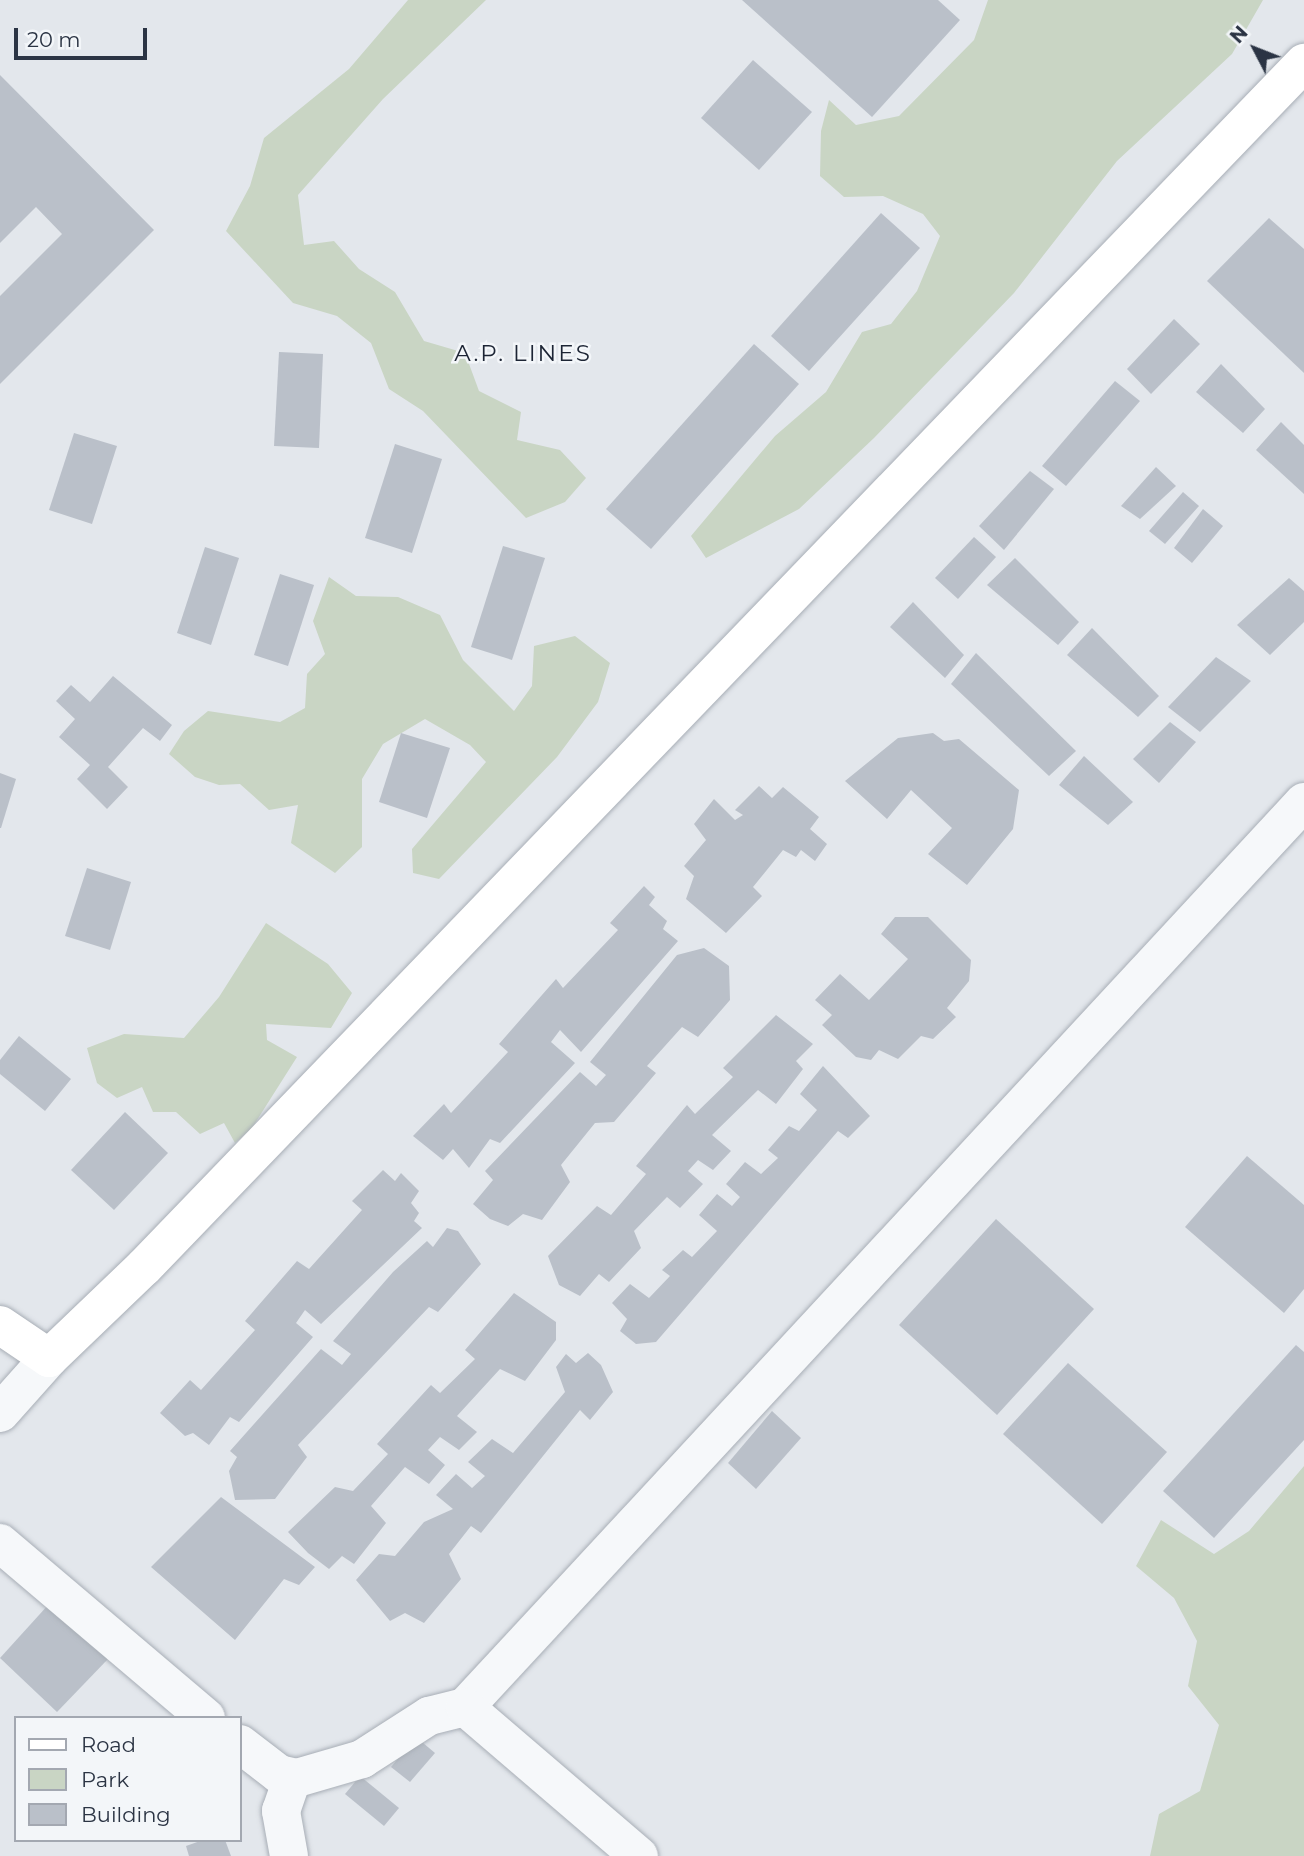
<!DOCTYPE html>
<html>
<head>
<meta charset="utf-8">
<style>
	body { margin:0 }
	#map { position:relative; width:1304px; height:1856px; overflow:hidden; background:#e3e7ec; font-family:Montserrat,sans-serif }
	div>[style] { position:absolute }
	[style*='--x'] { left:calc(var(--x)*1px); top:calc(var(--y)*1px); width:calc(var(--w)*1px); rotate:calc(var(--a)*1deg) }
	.green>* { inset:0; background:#c9d5c4 }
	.building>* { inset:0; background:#bac0c9 }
	.roads { filter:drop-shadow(0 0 2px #a8aeb6) drop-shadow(0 0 2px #a8aeb6) }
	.street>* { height:38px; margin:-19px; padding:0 19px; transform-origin:19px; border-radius:19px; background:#f6f8fa }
	.secondary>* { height:38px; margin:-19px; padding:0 19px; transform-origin:19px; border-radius:19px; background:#fff }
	span { translate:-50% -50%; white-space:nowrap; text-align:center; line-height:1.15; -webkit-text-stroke:5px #f3f6f9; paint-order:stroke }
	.neighbourhood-label { font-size:23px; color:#1d2535; letter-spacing:2px }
	.legend { position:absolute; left:14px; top:1716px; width:228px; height:126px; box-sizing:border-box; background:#f3f6f9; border:2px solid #a3a8b1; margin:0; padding:9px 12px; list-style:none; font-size:21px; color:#2b3444 }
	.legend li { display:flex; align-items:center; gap:14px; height:35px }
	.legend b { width:35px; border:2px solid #a3a8b1 }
	.north { position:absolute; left:1220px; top:14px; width:70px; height:70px; -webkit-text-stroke:5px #f3f6f9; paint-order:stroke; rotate:312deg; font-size:19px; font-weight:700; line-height:28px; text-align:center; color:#2b3444 }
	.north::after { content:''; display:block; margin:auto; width:24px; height:32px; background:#2b3444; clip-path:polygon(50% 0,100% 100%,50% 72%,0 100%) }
	.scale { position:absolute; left:14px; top:28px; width:133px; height:32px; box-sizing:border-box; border:4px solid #2b3444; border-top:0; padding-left:9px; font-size:21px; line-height:24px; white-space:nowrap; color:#2b3444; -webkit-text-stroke:5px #f3f6f9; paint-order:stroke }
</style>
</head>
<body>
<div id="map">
	<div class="green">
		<i style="clip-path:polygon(408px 0,486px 0,383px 99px,298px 195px,304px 245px,334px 241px,359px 269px,395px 292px,424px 341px,465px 353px,479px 391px,521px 412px,517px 440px,560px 450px,586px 478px,565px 502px,526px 518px,423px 411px,389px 389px,371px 343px,337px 316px,293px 303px,226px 231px,250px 186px,264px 138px,349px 69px)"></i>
		<i style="clip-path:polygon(988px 0,1263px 0,1232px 54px,1117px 161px,1014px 293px,874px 438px,799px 509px,706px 558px,691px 536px,775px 436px,826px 392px,862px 332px,891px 324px,917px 291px,940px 236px,923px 214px,883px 196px,844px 197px,820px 176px,821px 131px,829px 100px,856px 125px,899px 116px,974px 40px)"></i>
		<i style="clip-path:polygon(329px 577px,356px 596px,398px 597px,440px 615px,463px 660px,514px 711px,532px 686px,534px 646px,575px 636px,610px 663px,598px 702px,557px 757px,439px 879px,413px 873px,412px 849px,486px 762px,470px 745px,425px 719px,383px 744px,362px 779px,362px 847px,335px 873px,291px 843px,298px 805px,269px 810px,240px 784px,219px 785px,195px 777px,169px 754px,184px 731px,208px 711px,280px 722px,305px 708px,307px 674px,325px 654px,313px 621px)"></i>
		<i style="clip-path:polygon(266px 923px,328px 964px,352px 993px,331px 1028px,266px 1024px,267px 1040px,297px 1057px,252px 1128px,235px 1143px,224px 1123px,200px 1134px,176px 1112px,153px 1112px,142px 1087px,117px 1098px,97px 1083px,87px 1048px,124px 1034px,184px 1038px,219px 997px)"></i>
		<i style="clip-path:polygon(1304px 1466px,1304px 1856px,1150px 1856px,1159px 1814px,1200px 1791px,1219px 1725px,1188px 1686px,1197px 1641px,1174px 1598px,1136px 1566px,1161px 1520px,1214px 1554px,1249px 1531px)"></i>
	</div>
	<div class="building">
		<i style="clip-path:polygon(742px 0,938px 0,960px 20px,872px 117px)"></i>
		<i style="clip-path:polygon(753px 60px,812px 112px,759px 170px,701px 118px)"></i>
		<i style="clip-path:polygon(0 75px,154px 230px,0 384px,0 296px,62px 234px,36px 207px,0 243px)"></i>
		<i style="clip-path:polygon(881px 213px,920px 248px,809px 371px,771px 336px)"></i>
		<i style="clip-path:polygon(1269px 218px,1304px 249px,1304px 373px,1207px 281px)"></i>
		<i style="clip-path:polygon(1174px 319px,1200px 344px,1151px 394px,1127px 369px)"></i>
		<i style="clip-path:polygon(754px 344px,799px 384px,651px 549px,606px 509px)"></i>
		<i style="clip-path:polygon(279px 352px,323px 354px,319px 448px,274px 446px)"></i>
		<i style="clip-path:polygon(1221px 364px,1265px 409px,1243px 433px,1196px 392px)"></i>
		<i style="clip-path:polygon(1115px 381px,1140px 401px,1066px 486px,1042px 466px)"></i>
		<i style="clip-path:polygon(1281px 422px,1304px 445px,1304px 494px,1256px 450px)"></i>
		<i style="clip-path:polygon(74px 433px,117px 446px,92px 524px,49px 510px)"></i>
		<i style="clip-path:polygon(395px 444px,442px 459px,412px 553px,365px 538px)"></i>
		<i style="clip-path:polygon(1156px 467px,1176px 486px,1140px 519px,1121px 506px)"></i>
		<i style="clip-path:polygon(1030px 471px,1054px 489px,1004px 550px,979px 526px)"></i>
		<i style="clip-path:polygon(1183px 492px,1199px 506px,1165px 544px,1149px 531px)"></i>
		<i style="clip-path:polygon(1203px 509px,1223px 526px,1192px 563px,1174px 548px)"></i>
		<i style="clip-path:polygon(974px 537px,996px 557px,958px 599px,935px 578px)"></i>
		<i style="clip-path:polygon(503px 546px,545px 558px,512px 660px,471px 647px)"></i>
		<i style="clip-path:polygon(205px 547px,239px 558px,211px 645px,177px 633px)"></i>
		<i style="clip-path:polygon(1015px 558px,1079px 622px,1058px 645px,987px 585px)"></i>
		<i style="clip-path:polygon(280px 574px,314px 585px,288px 666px,254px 655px)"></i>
		<i style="clip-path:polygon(1289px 578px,1304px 591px,1304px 622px,1270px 655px,1237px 625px)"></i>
		<i style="clip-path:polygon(913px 602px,964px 655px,945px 678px,890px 627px)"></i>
		<i style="clip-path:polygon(1092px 628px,1159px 696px,1138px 717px,1067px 655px)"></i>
		<i style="clip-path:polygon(976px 653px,1076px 751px,1049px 776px,951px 684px)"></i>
		<i style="clip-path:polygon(1216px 657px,1251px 681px,1200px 732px,1168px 707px)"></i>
		<i style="clip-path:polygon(113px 676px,172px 725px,160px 741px,143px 728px,108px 767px,128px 787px,107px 809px,77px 779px,90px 765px,59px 737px,75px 719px,56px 701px,71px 685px,90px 702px)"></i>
		<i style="clip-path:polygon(1170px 722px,1196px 742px,1159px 783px,1133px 759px)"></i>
		<i style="clip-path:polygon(401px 733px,450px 748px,427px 818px,379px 802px)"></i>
		<i style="clip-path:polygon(933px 733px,944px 741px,959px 739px,1019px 790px,1013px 829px,967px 885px,928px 854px,952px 828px,911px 790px,887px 819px,845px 781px,898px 738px)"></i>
		<i style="clip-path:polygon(1084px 756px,1133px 802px,1108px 825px,1059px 785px)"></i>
		<i style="clip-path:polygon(0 773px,16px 779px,1px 828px,0 828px)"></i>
		<i style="clip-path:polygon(759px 786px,772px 798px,783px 787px,819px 817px,810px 829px,827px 844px,815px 861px,801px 850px,796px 857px,783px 850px,753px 887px,762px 896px,726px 933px,686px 899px,694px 876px,684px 866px,706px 840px,694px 824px,714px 799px,735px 820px,743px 815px,735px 810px)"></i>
		<i style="clip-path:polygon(87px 868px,131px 882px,110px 950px,65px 936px)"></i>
		<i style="clip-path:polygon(644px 886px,655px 897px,649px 905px,667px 921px,663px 929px,678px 941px,581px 1052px,560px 1030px,551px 1042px,575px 1063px,500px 1143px,490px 1139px,469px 1168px,453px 1149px,443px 1160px,413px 1136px,444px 1104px,451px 1113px,508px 1052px,499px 1044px,556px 979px,563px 988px,618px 930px,610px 923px)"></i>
		<i style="clip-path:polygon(895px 917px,928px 917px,971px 960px,969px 981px,947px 1008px,956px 1017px,933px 1039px,921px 1036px,898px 1059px,879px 1050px,871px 1060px,856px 1057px,822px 1025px,832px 1015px,815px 1000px,840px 974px,869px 1000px,908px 959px,881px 934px)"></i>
		<i style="clip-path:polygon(704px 948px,729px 966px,730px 1000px,698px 1037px,682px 1027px,647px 1066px,656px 1073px,614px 1122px,595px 1123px,561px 1165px,570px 1182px,542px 1220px,523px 1214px,508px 1226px,490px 1219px,473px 1204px,493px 1180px,485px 1171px,580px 1072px,596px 1086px,606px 1075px,590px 1062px,677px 955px)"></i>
		<i style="clip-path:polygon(776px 1015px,813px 1044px,796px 1061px,803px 1069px,776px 1104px,758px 1090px,712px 1135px,731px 1151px,713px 1170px,698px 1160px,688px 1171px,703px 1184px,680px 1208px,667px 1197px,634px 1231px,641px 1248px,609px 1282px,599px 1274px,580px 1296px,559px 1285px,548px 1256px,597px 1206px,611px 1215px,646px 1174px,636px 1166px,687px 1105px,695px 1114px,733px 1077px,723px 1068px)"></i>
		<i style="clip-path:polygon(19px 1036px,71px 1079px,45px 1111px,0 1074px,0 1060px)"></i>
		<i style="clip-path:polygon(823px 1066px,870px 1116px,848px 1138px,838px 1131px,656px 1342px,636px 1344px,620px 1331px,627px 1319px,612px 1303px,630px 1284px,649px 1298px,670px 1276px,662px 1270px,683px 1250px,692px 1257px,717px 1231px,699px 1215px,717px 1194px,732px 1206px,740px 1197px,726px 1184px,745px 1162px,761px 1174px,778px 1158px,768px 1150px,789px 1126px,799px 1131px,817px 1110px,800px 1094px)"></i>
		<i style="clip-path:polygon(125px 1112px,168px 1153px,114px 1210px,71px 1170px)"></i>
		<i style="clip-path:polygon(1247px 1156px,1304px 1205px,1304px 1289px,1284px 1313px,1185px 1227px)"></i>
		<i style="clip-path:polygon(383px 1170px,395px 1181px,401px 1173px,419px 1191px,411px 1203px,419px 1213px,414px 1221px,422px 1228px,321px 1324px,305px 1310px,296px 1323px,313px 1337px,239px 1422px,230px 1417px,209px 1445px,193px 1433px,185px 1436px,160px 1413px,190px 1380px,201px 1390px,255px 1330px,245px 1321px,297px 1261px,309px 1269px,362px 1210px,352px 1201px)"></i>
		<i style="clip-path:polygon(996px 1219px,1094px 1309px,997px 1415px,899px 1325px)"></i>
		<i style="clip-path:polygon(447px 1228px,458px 1231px,481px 1264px,438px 1312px,429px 1307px,298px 1445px,307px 1457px,275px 1499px,235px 1500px,229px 1471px,237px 1457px,230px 1451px,321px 1349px,342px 1365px,351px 1354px,333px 1341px,393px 1272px,427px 1241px,433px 1247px)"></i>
		<i style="clip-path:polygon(514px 1293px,556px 1322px,556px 1340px,525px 1381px,500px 1369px,457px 1416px,477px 1432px,459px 1450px,440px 1437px,428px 1450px,445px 1465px,429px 1484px,405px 1467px,371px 1506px,386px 1523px,354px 1564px,342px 1556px,329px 1569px,308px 1553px,288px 1532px,335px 1487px,353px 1491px,388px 1454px,377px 1444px,431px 1385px,440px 1393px,475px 1359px,465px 1350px)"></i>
		<i style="clip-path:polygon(1296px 1345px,1304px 1352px,1304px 1440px,1214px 1538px,1163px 1491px)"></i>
		<i style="clip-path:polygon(588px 1353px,601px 1365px,613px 1392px,590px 1420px,580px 1410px,481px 1533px,471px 1526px,449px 1554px,461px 1579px,424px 1623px,405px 1613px,390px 1621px,356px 1580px,379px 1554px,395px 1556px,424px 1522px,453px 1509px,436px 1495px,456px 1474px,472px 1488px,485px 1476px,468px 1462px,492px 1439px,513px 1453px,565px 1392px,556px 1367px,566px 1354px,576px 1363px)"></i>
		<i style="clip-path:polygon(1068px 1363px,1167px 1452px,1102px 1524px,1003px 1434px)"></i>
		<i style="clip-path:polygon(772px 1411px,801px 1438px,756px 1489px,728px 1463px)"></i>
		<i style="clip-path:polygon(221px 1497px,315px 1567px,299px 1585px,284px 1579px,235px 1640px,151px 1567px)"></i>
		<i style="clip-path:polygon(49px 1604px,108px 1659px,57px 1712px,0 1658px)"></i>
		<i style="clip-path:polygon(416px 1737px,435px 1753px,410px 1782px,391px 1767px)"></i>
		<i style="clip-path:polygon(360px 1776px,399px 1808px,384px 1826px,345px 1794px)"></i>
		<i style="clip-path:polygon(203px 1840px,225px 1840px,231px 1856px,189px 1856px,186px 1846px)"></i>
	</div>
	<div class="roads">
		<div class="street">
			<i style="--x:0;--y:1413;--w:74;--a:-48.3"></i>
			<i style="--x:0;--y:1543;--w:270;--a:40.3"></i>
			<i style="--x:465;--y:1707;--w:1234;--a:-47.17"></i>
			<i style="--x:240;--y:1744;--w:49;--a:37.6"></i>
			<i style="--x:279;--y:1774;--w:18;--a:13"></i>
			<i style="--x:297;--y:1778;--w:68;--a:-16.3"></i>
			<i style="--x:362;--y:1759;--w:80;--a:-32.7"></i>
			<i style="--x:429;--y:1716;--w:37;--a:-14"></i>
			<i style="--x:465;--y:1707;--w:229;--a:40.6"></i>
			<i style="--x:289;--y:1856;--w:46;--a:-100.1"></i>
			<i style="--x:281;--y:1811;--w:34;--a:-71"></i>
		</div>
		<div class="secondary">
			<i style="--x:0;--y:1325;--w:59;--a:34"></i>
			<i style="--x:49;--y:1358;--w:132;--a:-43.8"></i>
			<i style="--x:144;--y:1267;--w:1672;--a:-46.07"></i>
		</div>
	</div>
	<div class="neighbourhood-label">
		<span style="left:523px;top:353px">A.P. LINES</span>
	</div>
	<ul class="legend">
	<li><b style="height:9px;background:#fff"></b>Road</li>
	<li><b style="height:19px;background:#c9d5c4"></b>Park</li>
	<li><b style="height:19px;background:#bac0c9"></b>Building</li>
	</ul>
	<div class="north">N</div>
	<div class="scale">20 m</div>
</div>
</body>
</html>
